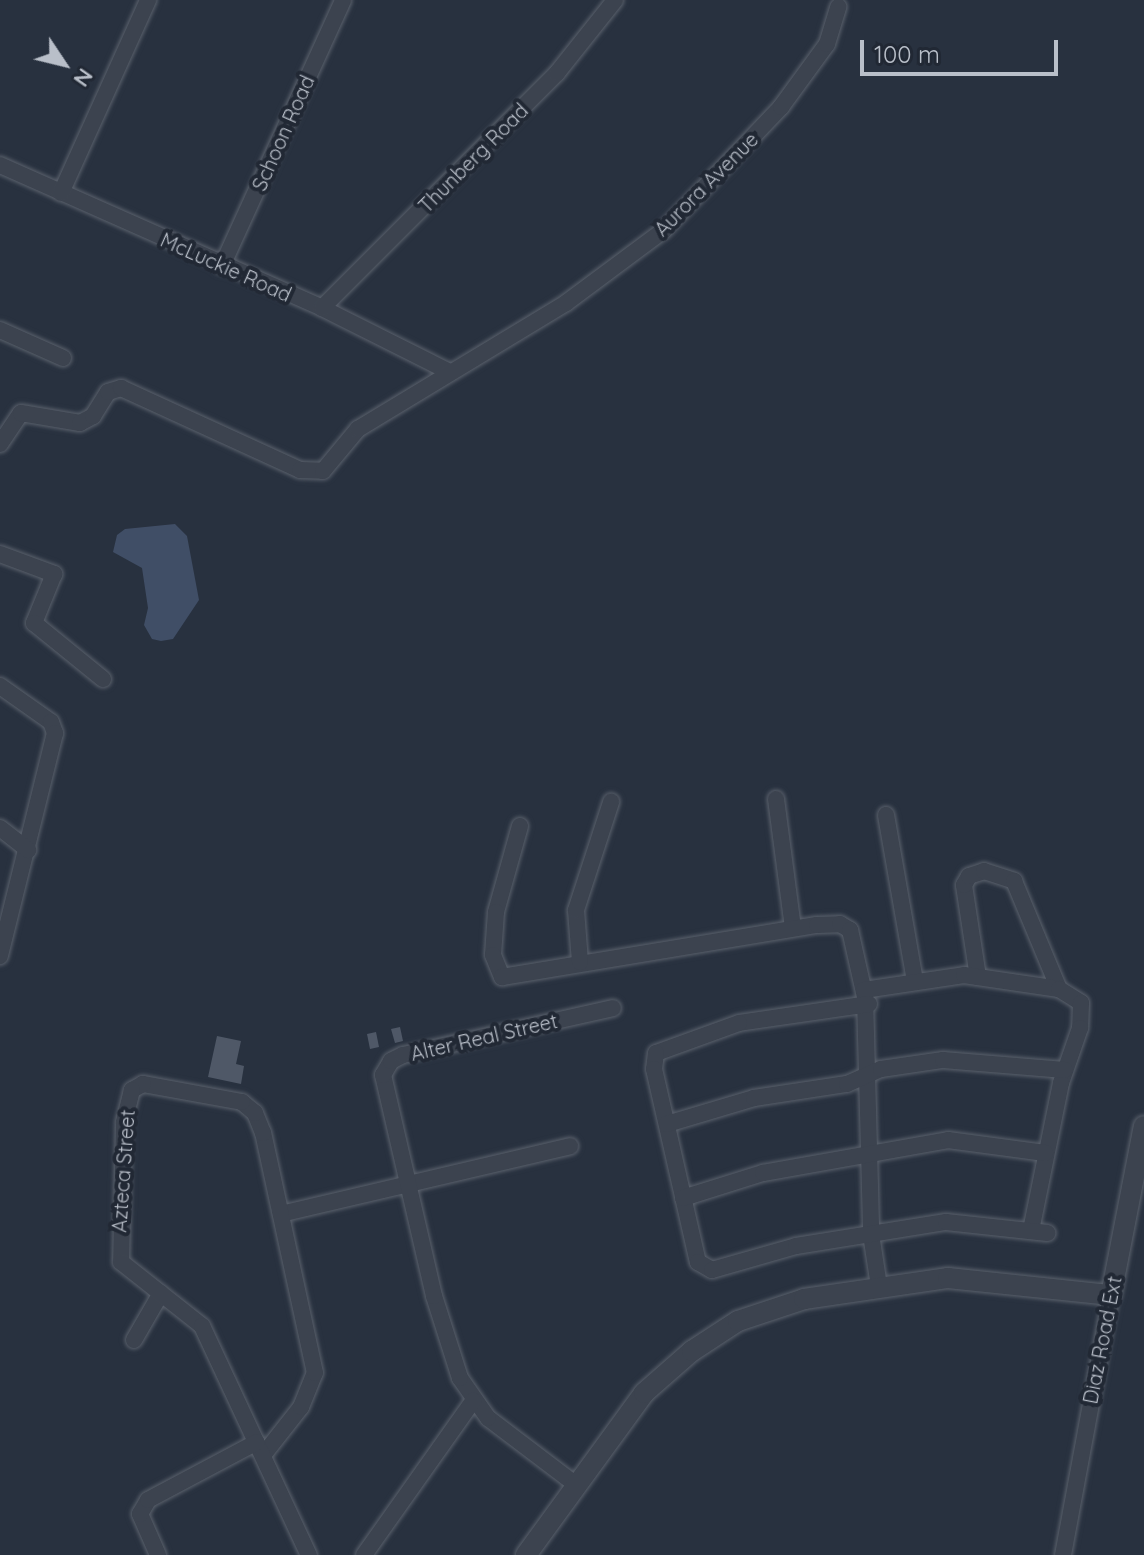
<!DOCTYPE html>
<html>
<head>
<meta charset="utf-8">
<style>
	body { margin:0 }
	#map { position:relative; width:1144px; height:1555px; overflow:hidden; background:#28313f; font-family:Quicksand,sans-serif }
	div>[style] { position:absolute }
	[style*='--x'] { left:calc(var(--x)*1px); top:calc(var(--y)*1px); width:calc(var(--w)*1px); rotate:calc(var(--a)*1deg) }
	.water>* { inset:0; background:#404e66 }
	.building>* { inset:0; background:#4f5867 }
	.roads { filter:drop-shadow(0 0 2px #5a616c) drop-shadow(0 0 2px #5a616c) }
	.minor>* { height:16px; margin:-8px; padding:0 8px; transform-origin:8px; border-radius:8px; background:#3c434f }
	.tertiary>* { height:20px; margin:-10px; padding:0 10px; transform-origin:10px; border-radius:10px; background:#3c434f }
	span { translate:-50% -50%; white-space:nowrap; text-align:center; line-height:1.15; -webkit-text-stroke:8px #212834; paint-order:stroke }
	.street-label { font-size:20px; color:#b9bfc9 }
	.north { position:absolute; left:24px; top:24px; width:80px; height:80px; -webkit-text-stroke:6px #212834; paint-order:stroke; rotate:125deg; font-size:22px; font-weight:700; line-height:32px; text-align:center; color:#b9bfc9 }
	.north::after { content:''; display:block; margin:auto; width:28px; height:36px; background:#b9bfc9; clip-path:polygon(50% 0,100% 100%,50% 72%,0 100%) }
	.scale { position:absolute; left:860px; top:40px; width:198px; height:36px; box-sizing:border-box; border:4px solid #b9bfc9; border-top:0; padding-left:10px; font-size:24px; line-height:28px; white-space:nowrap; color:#b9bfc9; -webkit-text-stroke:6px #212834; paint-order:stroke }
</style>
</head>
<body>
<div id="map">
	<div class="water">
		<i style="clip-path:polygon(175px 524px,187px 536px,199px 600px,173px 639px,161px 641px,152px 639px,144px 625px,148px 608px,142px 568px,113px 552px,117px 535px,125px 529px)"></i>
	</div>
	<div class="building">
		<i style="clip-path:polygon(400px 1027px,403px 1041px,395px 1043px,391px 1029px)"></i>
		<i style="clip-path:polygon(376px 1032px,379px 1047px,370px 1049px,367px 1034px)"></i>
		<i style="clip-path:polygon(217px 1036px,241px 1041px,236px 1064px,244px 1066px,241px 1084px,208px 1077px)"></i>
	</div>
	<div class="roads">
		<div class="minor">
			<i style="--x:0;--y:165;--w:352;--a:23.9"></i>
			<i style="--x:322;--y:308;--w:143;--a:26.6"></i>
			<i style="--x:61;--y:193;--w:212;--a:-65.7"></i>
			<i style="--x:222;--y:266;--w:292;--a:-65.5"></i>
			<i style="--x:322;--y:308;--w:332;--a:-45"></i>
			<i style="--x:557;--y:73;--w:93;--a:-51.5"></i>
			<i style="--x:0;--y:330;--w:69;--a:24"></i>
			<i style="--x:0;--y:444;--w:37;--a:-56"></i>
			<i style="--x:21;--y:413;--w:60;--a:9.6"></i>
			<i style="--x:80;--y:423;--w:15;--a:-28"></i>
			<i style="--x:93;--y:416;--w:28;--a:-58"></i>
			<i style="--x:108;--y:392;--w:14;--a:-17"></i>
			<i style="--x:121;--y:388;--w:197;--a:24.6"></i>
			<i style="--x:300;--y:470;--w:23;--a:2"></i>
			<i style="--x:323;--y:471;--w:55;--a:-50.2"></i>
			<i style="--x:358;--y:429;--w:243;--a:-31.2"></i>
			<i style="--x:566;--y:303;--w:122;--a:-36.7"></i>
			<i style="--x:664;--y:230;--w:170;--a:-46.4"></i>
			<i style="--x:781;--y:107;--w:78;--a:-53.9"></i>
			<i style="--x:827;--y:44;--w:39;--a:-73"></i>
			<i style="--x:0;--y:554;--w:58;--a:20.3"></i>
			<i style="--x:54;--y:574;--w:53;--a:112.2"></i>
			<i style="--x:34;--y:623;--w:89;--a:39.1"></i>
			<i style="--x:0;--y:686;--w:62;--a:35.2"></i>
			<i style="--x:51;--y:722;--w:12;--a:70"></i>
			<i style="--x:55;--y:733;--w:230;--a:103.9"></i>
			<i style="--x:776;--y:799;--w:130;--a:82.5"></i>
			<i style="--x:886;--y:815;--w:169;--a:80.1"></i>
			<i style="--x:520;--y:826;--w:89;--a:105.6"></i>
			<i style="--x:496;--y:912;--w:43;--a:94"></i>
			<i style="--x:493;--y:955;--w:24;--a:68"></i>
			<i style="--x:502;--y:977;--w:319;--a:-9.4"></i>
			<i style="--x:817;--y:925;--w:23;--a:-2"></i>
			<i style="--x:840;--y:924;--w:12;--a:31"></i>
			<i style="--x:850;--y:930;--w:69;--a:77.4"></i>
			<i style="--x:865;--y:997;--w:237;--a:88.5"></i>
			<i style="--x:871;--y:1234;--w:53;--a:81.3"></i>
			<i style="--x:0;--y:828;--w:36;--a:38"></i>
			<i style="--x:580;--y:962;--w:52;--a:-94.4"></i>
			<i style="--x:576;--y:910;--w:114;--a:-72"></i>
			<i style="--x:978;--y:977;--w:93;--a:-98.7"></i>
			<i style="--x:964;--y:885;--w:10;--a:-61"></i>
			<i style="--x:969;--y:876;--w:16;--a:-18"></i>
			<i style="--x:984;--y:871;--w:32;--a:18"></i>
			<i style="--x:1014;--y:881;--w:117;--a:67.4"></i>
			<i style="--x:864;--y:990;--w:101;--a:-8.5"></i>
			<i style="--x:964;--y:975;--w:96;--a:8.4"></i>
			<i style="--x:1059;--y:989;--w:26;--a:32"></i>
			<i style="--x:1081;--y:1003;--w:25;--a:92"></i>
			<i style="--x:1080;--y:1028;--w:58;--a:109.1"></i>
			<i style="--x:1061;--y:1083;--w:151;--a:101.5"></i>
			<i style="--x:869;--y:1004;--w:131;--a:171.7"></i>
			<i style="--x:739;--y:1023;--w:88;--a:160.1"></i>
			<i style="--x:656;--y:1053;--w:16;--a:97"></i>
			<i style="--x:654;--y:1069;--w:198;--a:77.2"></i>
			<i style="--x:698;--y:1262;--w:16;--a:30"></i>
			<i style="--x:712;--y:1270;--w:87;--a:-15.9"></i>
			<i style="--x:796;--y:1246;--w:152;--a:-9.1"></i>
			<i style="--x:946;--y:1222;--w:102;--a:6.2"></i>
			<i style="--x:667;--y:1124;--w:91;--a:-16.6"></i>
			<i style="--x:754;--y:1098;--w:94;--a:-8.6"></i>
			<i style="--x:847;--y:1084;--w:37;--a:-24"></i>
			<i style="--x:881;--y:1069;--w:63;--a:-8.3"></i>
			<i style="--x:943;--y:1060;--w:122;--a:4.7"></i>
			<i style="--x:683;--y:1198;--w:84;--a:-17.4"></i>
			<i style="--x:763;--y:1173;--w:188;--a:-10.1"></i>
			<i style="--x:948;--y:1140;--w:98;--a:7.6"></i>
			<i style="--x:281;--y:1214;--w:297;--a:-13.2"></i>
			<i style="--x:134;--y:1340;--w:54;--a:-60.1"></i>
			<i style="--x:264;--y:1454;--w:60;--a:-51.8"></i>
			<i style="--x:301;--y:1407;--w:37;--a:-68"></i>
			<i style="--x:315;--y:1373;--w:246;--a:-102.2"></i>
			<i style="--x:263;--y:1133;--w:22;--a:-112"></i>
			<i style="--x:255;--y:1113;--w:17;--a:-140"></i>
			<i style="--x:242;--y:1102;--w:101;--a:-169.7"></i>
			<i style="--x:143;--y:1084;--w:13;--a:151"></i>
			<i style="--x:132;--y:1090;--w:34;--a:104"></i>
			<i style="--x:124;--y:1123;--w:139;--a:91.2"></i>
			<i style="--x:121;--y:1262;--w:103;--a:38.3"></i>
			<i style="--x:202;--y:1326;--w:253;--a:65"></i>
			<i style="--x:575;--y:1484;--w:109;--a:-142.8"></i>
			<i style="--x:488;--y:1418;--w:49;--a:-125"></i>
			<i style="--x:460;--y:1378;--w:86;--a:-107.6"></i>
			<i style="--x:434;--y:1296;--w:227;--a:-103"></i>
			<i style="--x:383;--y:1075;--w:16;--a:-60"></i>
			<i style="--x:391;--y:1061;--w:13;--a:-27"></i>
			<i style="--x:403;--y:1055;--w:215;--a:-12.6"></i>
			<i style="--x:158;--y:1555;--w:45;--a:-113.7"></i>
			<i style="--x:140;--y:1514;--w:16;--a:-60"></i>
			<i style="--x:148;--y:1500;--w:123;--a:-28"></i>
			<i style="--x:364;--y:1555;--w:189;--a:-54.7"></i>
			<i style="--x:1063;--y:1555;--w:264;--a:-79.5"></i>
		</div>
		<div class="tertiary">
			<i style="--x:526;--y:1555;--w:200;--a:-53.9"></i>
			<i style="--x:644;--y:1393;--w:64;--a:-41.2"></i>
			<i style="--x:692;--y:1351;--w:55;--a:-33.1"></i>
			<i style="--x:738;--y:1321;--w:70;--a:-18.4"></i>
			<i style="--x:804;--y:1299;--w:146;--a:-8.3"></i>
			<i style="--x:948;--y:1278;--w:164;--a:6"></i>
			<i style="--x:1111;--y:1295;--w:172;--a:-79"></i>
		</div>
	</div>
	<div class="street-label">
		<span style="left:283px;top:133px;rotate:-66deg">Schoon Road</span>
		<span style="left:473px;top:158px;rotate:-45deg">Thunberg Road</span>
		<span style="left:706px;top:184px;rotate:-45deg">Aurora Avenue</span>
		<span style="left:226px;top:267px;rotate:24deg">McLuckie Road</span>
		<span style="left:484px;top:1037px;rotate:-13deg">Alter Real Street</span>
		<span style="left:123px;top:1171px;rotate:-86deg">Azteca Street</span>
		<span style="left:1102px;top:1340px;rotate:-79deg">Diaz Road Ext</span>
	</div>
	<div class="north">N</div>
	<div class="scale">100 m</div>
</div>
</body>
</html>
